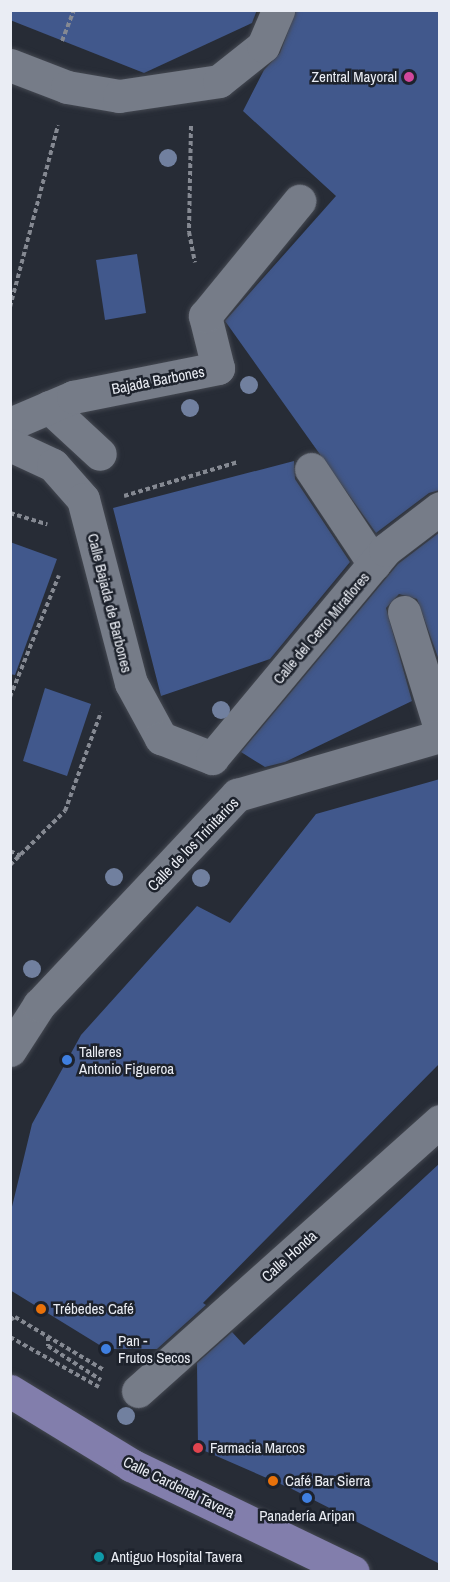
<!DOCTYPE html>
<html>
<head>
<meta charset="utf-8">
<style>
	body { margin:0 }
	#map { position:relative; width:450px; height:1582px; overflow:hidden; background:#272c36; font-family:"Archivo Narrow",sans-serif }
	div>[style] { position:absolute }
	[style*='--x'] { left:calc(var(--x)*1px); top:calc(var(--y)*1px); width:calc(var(--w)*1px); rotate:calc(var(--a)*1deg) }
	.building>* { inset:0; background:#41588c }
	.path>* { height:4px; margin-top:-2px; transform-origin:0; background:repeating-linear-gradient(90deg,#858992 0 4.5px,transparent 0 7.5px) }
	.roads { filter:drop-shadow(0 0 2px #444851) drop-shadow(0 0 2px #444851) }
	.minor>* { height:33px; margin:-16.5px; padding:0 16.5px; transform-origin:16.5px; border-radius:16.5px; background:#767c88 }
	.major>* { height:33px; margin:-16.5px; padding:0 16.5px; transform-origin:16.5px; border-radius:16.5px; background:#827eac }
	.trees>* { width:18px; height:18px; margin:-9px; border-radius:50%; background:#71809f }
	.dots>* { width:16px; height:16px; translate:-50% -50%; box-sizing:border-box; border:3px solid #1d222c; border-radius:50% }
	span { translate:-50% -50%; white-space:nowrap; text-align:center; line-height:1.15; -webkit-text-stroke:5px #1d222c; paint-order:stroke }
	.poi-label { font-size:15px; color:#eaedf4 }
	.right { translate:-100% -50%; text-align:right }
	.left { translate:0 -50%; text-align:left }
	.street-label { font-size:15px; color:#eaedf4 }
	.frame { position:absolute; inset:0; border:12px solid #eaedf4; pointer-events:none }
</style>
</head>
<body>
<div id="map">
	<div class="building">
		<i style="clip-path:polygon(10px 10px,257px 10px,252px 23px,144px 73px,10px 20px)"></i>
		<i style="clip-path:polygon(296px 10px,440px 10px,440px 490px,429px 493px,376px 533px,225px 321px,336px 196px,243px 111px,264px 70px,280px 53px)"></i>
		<i style="clip-path:polygon(137px 254px,146px 313px,105px 320px,96px 260px)"></i>
		<i style="clip-path:polygon(294px 461px,295px 479px,350px 562px,270px 659px,161px 696px,113px 508px)"></i>
		<i style="clip-path:polygon(440px 532px,440px 663px,417px 599px,399px 594px,386px 608px,412px 701px,285px 762px,265px 767px,241px 752px,398px 564px)"></i>
		<i style="clip-path:polygon(10px 542px,57px 559px,15px 675px,10px 674px)"></i>
		<i style="clip-path:polygon(45px 688px,91px 704px,67px 776px,23px 761px)"></i>
		<i style="clip-path:polygon(440px 779px,440px 1063px,203px 1303px,206px 1305px,157px 1349px,106px 1349px,10px 1290px,10px 1215px,32px 1124px,81px 1035px,197px 906px,230px 923px,316px 814px)"></i>
		<i style="clip-path:polygon(440px 1163px,440px 1564px,292px 1489px,198px 1448px,197px 1363px,232px 1332px,244px 1345px)"></i>
	</div>
	<div class="path">
		<i style="--x:62;--y:41;--w:33;--a:-69"></i>
		<i style="--x:191;--y:126;--w:106;--a:91.1"></i>
		<i style="--x:189;--y:232;--w:31;--a:79"></i>
		<i style="--x:10;--y:307;--w:188;--a:-75.2"></i>
		<i style="--x:124;--y:496;--w:119;--a:-16.6"></i>
		<i style="--x:10;--y:513;--w:39;--a:17"></i>
		<i style="--x:10;--y:697;--w:131;--a:-68.1"></i>
		<i style="--x:10;--y:851;--w:12;--a:24"></i>
		<i style="--x:10;--y:865;--w:77;--a:-44.5"></i>
		<i style="--x:65;--y:811;--w:105;--a:-70"></i>
		<i style="--x:10;--y:1320;--w:6;--a:-31"></i>
		<i style="--x:15;--y:1317;--w:104;--a:30.8"></i>
		<i style="--x:10;--y:1337;--w:102;--a:29.3"></i>
		<i style="--x:48;--y:1337;--w:9;--a:90"></i>
		<i style="--x:48;--y:1346;--w:63;--a:32.7"></i>
	</div>
	<div class="roads">
		<div class="minor">
			<i style="--x:10;--y:65;--w:61;--a:21.1"></i>
			<i style="--x:67;--y:87;--w:53;--a:9.8"></i>
			<i style="--x:119;--y:96;--w:101;--a:-8.5"></i>
			<i style="--x:219;--y:81;--w:56;--a:-38.5"></i>
			<i style="--x:263;--y:46;--w:39;--a:-67"></i>
			<i style="--x:49;--y:407;--w:69;--a:42.7"></i>
			<i style="--x:10;--y:424;--w:69;--a:-23.2"></i>
			<i style="--x:73;--y:397;--w:148;--a:-11.3"></i>
			<i style="--x:218;--y:368;--w:54;--a:-104"></i>
			<i style="--x:205;--y:316;--w:149;--a:-50.7"></i>
			<i style="--x:10;--y:445;--w:47;--a:24.9"></i>
			<i style="--x:53;--y:465;--w:45;--a:48.6"></i>
			<i style="--x:83;--y:499;--w:190;--a:75.4"></i>
			<i style="--x:131;--y:683;--w:63;--a:61.4"></i>
			<i style="--x:161;--y:738;--w:55;--a:21.4"></i>
			<i style="--x:311;--y:469;--w:114;--a:56.4"></i>
			<i style="--x:404;--y:612;--w:121;--a:72.8"></i>
			<i style="--x:212;--y:758;--w:271;--a:-50.2"></i>
			<i style="--x:385;--y:550;--w:69;--a:-37.4"></i>
			<i style="--x:10;--y:1050;--w:54;--a:-57.2"></i>
			<i style="--x:39;--y:1005;--w:289;--a:-46.7"></i>
			<i style="--x:237;--y:795;--w:211;--a:-16.2"></i>
			<i style="--x:138;--y:1391;--w:405;--a:-41.8"></i>
		</div>
		<div class="major">
			<i style="--x:10;--y:1391;--w:142;--a:31.4"></i>
			<i style="--x:131;--y:1465;--w:246;--a:25.7"></i>
		</div>
	</div>
	<div class="trees">
		<i style="left:168px;top:158px"></i>
		<i style="left:249px;top:385px"></i>
		<i style="left:190px;top:408px"></i>
		<i style="left:221px;top:710px"></i>
		<i style="left:114px;top:877px"></i>
		<i style="left:201px;top:878px"></i>
		<i style="left:32px;top:969px"></i>
		<i style="left:126px;top:1416px"></i>
	</div>
	<div class="dots">
		<i style="left:409px;top:77px;background:#d1479c"></i>
		<i style="left:67px;top:1060px;background:#3f7fe0"></i>
		<i style="left:41px;top:1309px;background:#e8710a"></i>
		<i style="left:106px;top:1349px;background:#3f7fe0"></i>
		<i style="left:198px;top:1448px;background:#e0444e"></i>
		<i style="left:273px;top:1481px;background:#e8710a"></i>
		<i style="left:307px;top:1498px;background:#3f7fe0"></i>
		<i style="left:99px;top:1557px;background:#0f9aa8"></i>
	</div>
	<div class="poi-label">
		<span class="right" style="left:397px;top:77px">Zentral Mayoral</span>
		<span class="left" style="left:79px;top:1060px">Talleres<br>Antonio Figueroa</span>
		<span class="left" style="left:53px;top:1309px">Trébedes Café</span>
		<span class="left" style="left:118px;top:1349px">Pan -<br>Frutos Secos</span>
		<span class="left" style="left:210px;top:1448px">Farmacia Marcos</span>
		<span class="left" style="left:285px;top:1481px">Café Bar Sierra</span>
		<span style="left:307px;top:1516px">Panadería Aripan</span>
		<span class="left" style="left:111px;top:1557px">Antiguo Hospital Tavera</span>
	</div>
	<div class="street-label">
		<span style="left:158px;top:380px;rotate:-11deg">Bajada Barbones</span>
		<span style="left:110px;top:603px;rotate:76deg">Calle Bajada de Barbones</span>
		<span style="left:321px;top:628px;rotate:-50deg">Calle del Cerro Miraflores</span>
		<span style="left:193px;top:844px;rotate:-46deg">Calle de los Trinitarios</span>
		<span style="left:289px;top:1256px;rotate:-42deg">Calle Honda</span>
		<span style="left:179px;top:1487px;rotate:26deg">Calle Cardenal Tavera</span>
	</div>
	<div class="frame"></div>
</div>
</body>
</html>
